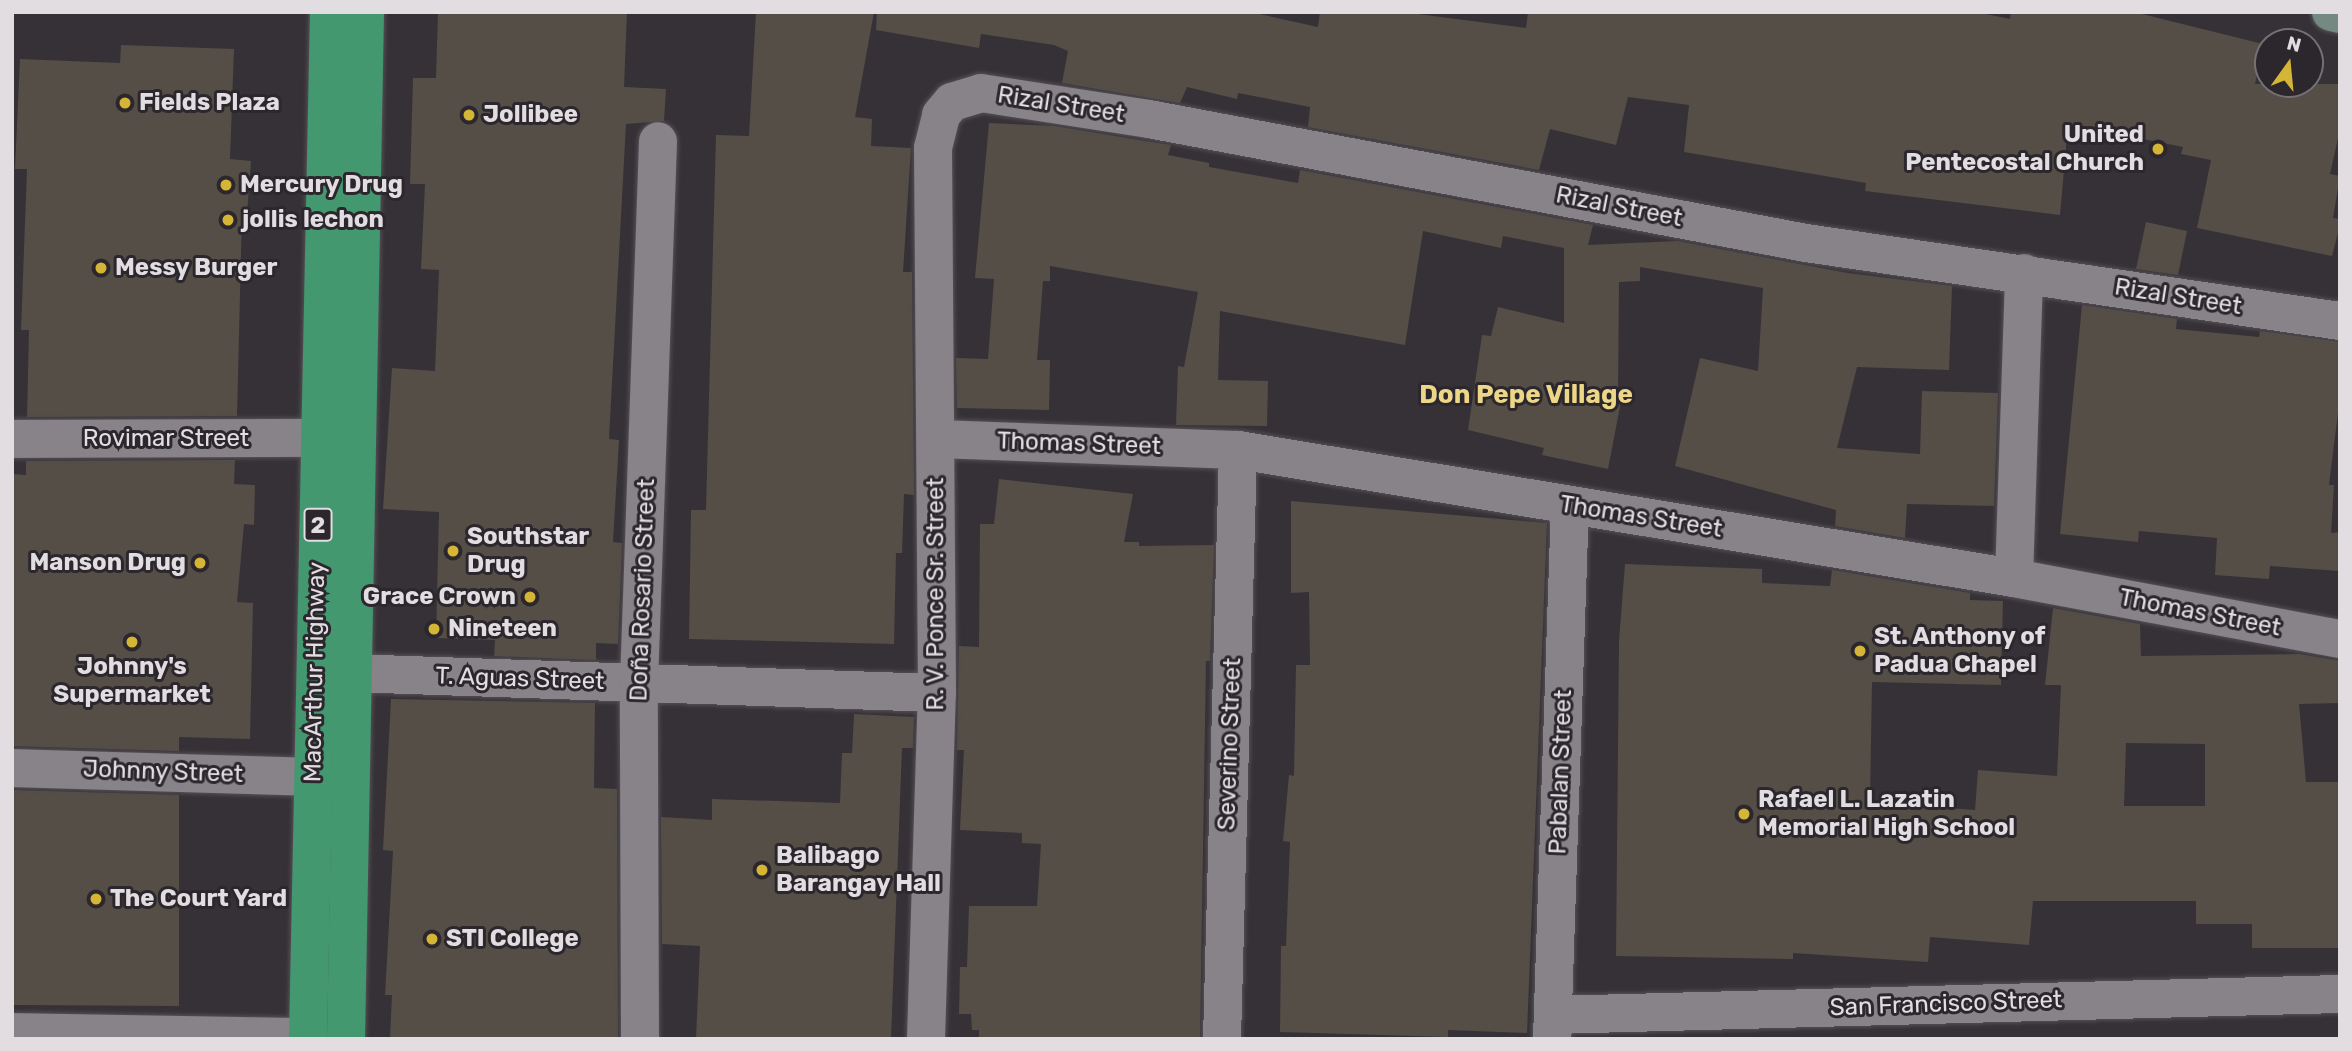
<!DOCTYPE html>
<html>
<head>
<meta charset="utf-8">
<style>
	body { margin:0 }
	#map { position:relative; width:2352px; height:1051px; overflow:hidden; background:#363137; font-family:Rubik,sans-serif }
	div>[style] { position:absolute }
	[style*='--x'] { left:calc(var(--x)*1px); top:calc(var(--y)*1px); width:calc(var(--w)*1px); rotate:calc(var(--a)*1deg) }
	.building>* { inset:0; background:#544e47 }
	.roads { filter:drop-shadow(0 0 2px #555055) drop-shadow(0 0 2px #555055) }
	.street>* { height:38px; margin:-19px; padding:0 19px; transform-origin:19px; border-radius:19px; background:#888289 }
	.secondary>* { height:38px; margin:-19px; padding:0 19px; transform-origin:19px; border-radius:19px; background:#748982 }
	.highway>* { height:38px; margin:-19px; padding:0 19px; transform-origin:19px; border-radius:19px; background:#449870 }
	.dots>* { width:19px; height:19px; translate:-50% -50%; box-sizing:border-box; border:4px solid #2c272d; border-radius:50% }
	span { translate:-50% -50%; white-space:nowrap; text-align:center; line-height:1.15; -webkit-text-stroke:6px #2c272d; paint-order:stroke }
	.shield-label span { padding:2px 5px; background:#2c272d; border:2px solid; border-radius:5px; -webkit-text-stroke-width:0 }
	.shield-label { font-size:23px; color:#e1dde1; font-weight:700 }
	.poi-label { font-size:24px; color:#e1dde1; font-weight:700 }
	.left { translate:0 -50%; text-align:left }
	.right { translate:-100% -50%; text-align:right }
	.street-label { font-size:24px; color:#e1dde1 }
	.neighbourhood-label { font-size:26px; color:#ecd789; font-weight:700 }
	.frame { position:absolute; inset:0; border:14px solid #e1dde1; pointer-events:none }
	.north { position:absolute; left:2254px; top:28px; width:70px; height:70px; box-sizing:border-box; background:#2c272d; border:2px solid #747075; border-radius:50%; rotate:15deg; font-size:19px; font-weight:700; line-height:28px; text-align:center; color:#e1dde1 }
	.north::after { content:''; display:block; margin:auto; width:24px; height:32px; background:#d5b535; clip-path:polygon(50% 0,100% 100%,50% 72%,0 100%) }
</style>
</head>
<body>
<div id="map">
	<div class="building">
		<i style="clip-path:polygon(438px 12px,627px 12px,624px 87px,666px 89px,664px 121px,626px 124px,609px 439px,619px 440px,613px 542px,622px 543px,618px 644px,596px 643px,596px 660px,494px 656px,495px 640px,436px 638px,439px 512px,383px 509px,392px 368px,435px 371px,439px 270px,421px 269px,425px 184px,410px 184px,413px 78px,436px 78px)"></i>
		<i style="clip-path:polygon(756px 12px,874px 12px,855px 117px,872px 119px,871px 146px,911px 148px,903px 272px,912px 272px,914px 495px,904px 494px,902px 553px,896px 553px,894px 644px,689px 639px,691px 510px,706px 510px,716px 135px,749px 136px)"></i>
		<i style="clip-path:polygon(877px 12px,1250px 12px,1318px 27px,1320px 12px,1402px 12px,1526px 28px,1528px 12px,1976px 12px,2010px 19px,2011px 12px,2134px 12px,2263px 44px,2255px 84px,2340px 84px,2340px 129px,2330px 174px,2340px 176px,2333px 218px,2340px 219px,2340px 225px,2332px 256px,2197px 228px,2211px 160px,2181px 154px,2183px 147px,2068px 124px,2060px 215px,1865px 191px,1866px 183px,1684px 152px,1689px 105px,1628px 97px,1616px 145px,1550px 129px,1539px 170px,1308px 127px,1310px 107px,1238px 93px,1237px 99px,1187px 87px,1180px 103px,1062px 83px,1068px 51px,1054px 45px,981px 34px,979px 48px,876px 30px)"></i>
		<i style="clip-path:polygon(121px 45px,234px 49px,230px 159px,251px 161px,247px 214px,242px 214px,237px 416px,27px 417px,29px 330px,21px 330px,27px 169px,15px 169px,20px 59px,120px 63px)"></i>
		<i style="clip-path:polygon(989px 123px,1054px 126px,1145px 141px,1171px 145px,1168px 155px,1209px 163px,1209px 167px,1298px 183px,1300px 170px,1593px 225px,1588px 245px,1677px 241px,1848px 273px,1952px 286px,1949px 370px,1857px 367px,1837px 448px,1920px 454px,1922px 391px,1998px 393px,1994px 506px,1907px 504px,1905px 538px,1835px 526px,1836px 510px,1675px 466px,1700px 358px,1758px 371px,1763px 288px,1640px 267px,1640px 281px,1619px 282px,1618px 395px,1622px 396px,1608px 469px,1542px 455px,1544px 448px,1468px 430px,1482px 335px,1491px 336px,1498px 307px,1564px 323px,1564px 248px,1503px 236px,1501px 248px,1423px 231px,1405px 345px,1220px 311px,1218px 380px,1268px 381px,1267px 426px,1176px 425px,1178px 366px,1184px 367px,1198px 292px,1050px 266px,1050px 281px,1043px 281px,1037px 360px,1050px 360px,1049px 410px,957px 408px,956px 358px,988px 359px,994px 279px,975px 278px)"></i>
		<i style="clip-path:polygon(2146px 222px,2187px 231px,2178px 275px,2136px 269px)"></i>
		<i style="clip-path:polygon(2082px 305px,2177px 319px,2176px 329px,2259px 337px,2260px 331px,2340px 342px,2340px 397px,2329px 485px,2334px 485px,2331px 533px,2340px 532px,2340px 571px,2270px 566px,2269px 579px,2215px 575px,2217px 538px,2139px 531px,2138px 542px,2060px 534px)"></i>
		<i style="clip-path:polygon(235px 460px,234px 484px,255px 485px,254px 525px,244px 524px,237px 602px,253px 603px,250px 739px,179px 737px,179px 751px,12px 746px,12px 474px,26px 475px,26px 461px)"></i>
		<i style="clip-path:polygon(999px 479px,1133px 494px,1124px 542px,1139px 542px,1139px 546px,1214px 545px,1210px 661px,1206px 661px,1200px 1039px,979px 1039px,979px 1030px,972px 1030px,971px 1014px,959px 1014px,960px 967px,967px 967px,969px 906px,1037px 906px,1041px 844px,1022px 843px,1022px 833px,960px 830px,964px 750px,957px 750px,959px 646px,979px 647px,980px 524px,994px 524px)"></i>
		<i style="clip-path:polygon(1291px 501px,1547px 523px,1527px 1033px,1448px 1030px,1448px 1037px,1280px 1032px,1281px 946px,1286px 946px,1290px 842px,1283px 841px,1289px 775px,1294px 776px,1296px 665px,1310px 665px,1309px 592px,1291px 593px)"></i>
		<i style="clip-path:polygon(evenodd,1625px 564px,1762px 569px,1762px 583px,1830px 586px,1832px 570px,1970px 593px,1970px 600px,2003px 601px,2001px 685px,1872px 682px,1870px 802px,1975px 810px,1978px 770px,2057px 776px,2061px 685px,2045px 685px,2053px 608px,2140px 624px,2141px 656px,2299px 654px,2340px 661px,2340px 703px,2299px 704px,2306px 782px,2340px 782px,2340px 948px,2252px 948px,2252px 924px,2196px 924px,2196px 901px,2033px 901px,2029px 945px,1930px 937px,1928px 962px,1793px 953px,1793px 959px,1616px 956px,1619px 641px,1625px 564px,2126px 743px,2205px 744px,2205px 806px,2124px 806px,2126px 743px)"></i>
		<i style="clip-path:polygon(391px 699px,595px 703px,594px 788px,617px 789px,618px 1039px,390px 1039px,392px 995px,385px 995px,393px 851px,383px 850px)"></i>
		<i style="clip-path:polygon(854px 714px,914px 717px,913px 748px,902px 748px,891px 1039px,696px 1039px,700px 946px,662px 944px,661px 817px,712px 820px,712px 799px,840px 803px,842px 753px,852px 753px)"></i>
		<i style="clip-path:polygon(12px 790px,179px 795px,179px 1006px,12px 1005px)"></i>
	</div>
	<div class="roads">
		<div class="street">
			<i style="--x:12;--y:439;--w:308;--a:-0.2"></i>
			<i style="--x:937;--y:439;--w:301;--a:2.1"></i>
			<i style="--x:1238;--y:450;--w:786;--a:9.37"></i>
			<i style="--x:2014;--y:578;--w:332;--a:10.6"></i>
			<i style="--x:2014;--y:578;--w:305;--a:-88.1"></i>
			<i style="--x:320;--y:672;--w:617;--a:1.95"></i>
			<i style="--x:12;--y:768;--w:302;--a:1.7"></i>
			<i style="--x:1553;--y:1015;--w:787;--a:-1.53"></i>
			<i style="--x:12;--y:1032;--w:296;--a:1"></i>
			<i style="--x:1552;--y:1038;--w:533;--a:-88.07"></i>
			<i style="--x:640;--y:1039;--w:356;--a:-90.2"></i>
			<i style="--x:639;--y:683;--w:542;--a:-87.99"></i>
			<i style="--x:926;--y:1039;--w:346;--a:-88.2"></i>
			<i style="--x:937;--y:693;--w:545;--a:-90.42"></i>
			<i style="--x:933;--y:148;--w:34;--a:-76"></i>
			<i style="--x:941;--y:115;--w:17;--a:-50"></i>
			<i style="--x:952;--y:102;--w:30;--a:-17"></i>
			<i style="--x:981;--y:93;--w:170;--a:8.8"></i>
			<i style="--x:1149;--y:119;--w:669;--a:10.69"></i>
			<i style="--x:1806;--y:243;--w:540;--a:8.31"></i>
			<i style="--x:1222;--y:1039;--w:589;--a:-88.44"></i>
		</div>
		<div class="secondary">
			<i style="--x:2331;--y:12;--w:9;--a:13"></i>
		</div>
		<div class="highway">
			<i style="--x:308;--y:1039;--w:1027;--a:-88.83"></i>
			<i style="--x:346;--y:1039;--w:1027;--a:-88.94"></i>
		</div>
	</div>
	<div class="dots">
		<i style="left:125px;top:103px;background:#d5b535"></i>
		<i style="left:469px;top:115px;background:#d5b535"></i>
		<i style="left:2158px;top:149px;background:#d5b535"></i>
		<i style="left:226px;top:185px;background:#d5b535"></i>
		<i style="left:228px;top:220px;background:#d5b535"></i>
		<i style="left:101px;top:268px;background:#d5b535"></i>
		<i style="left:453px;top:551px;background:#d5b535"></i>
		<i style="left:200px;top:563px;background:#d5b535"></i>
		<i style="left:530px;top:597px;background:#d5b535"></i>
		<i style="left:434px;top:629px;background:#d5b535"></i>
		<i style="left:132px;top:642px;background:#d5b535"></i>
		<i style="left:1860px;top:651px;background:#d5b535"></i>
		<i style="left:1744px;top:814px;background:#d5b535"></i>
		<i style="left:762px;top:870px;background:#d5b535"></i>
		<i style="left:96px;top:899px;background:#d5b535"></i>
		<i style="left:432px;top:939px;background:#d5b535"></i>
	</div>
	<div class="shield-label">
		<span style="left:318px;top:525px">2</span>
	</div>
	<div class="poi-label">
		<span class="left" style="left:139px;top:103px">Fields Plaza</span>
		<span class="left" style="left:483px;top:115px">Jollibee</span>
		<span class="right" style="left:2144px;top:149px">United<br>Pentecostal Church</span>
		<span class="left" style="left:240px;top:185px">Mercury Drug</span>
		<span class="left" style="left:242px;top:220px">jollis lechon</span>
		<span class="left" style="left:115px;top:268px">Messy Burger</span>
		<span class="left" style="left:467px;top:551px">Southstar<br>Drug</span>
		<span class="right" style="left:186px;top:563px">Manson Drug</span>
		<span class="right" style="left:516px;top:597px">Grace Crown</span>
		<span class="left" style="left:448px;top:629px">Nineteen</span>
		<span class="left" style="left:1874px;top:651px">St. Anthony of<br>Padua Chapel</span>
		<span style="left:132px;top:681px">Johnny's<br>Supermarket</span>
		<span class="left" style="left:1758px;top:814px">Rafael L. Lazatin<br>Memorial High School</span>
		<span class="left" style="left:776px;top:870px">Balibago<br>Barangay Hall</span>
		<span class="left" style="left:110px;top:899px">The Court Yard</span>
		<span class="left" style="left:446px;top:939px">STI College</span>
	</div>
	<div class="street-label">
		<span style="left:1061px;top:105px;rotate:9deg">Rizal Street</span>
		<span style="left:1619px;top:207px;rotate:11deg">Rizal Street</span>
		<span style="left:2178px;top:297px;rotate:9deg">Rizal Street</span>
		<span style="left:166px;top:439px">Rovimar Street</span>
		<span style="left:1079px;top:444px;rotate:2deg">Thomas Street</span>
		<span style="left:1641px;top:517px;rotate:9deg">Thomas Street</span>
		<span style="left:643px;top:590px;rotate:-88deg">Doña Rosario Street</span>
		<span style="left:936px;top:594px;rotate:-90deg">R. V. Ponce Sr. Street</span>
		<span style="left:2200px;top:613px;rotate:11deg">Thomas Street</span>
		<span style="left:315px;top:672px;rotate:-89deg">MacArthur Highway</span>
		<span style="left:520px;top:679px;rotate:2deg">T. Aguas Street</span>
		<span style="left:1230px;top:744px;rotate:-88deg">Severino Street</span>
		<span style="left:163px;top:772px;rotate:2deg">Johnny Street</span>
		<span style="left:1561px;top:772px;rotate:-88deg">Pabalan Street</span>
		<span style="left:1946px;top:1004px;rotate:-2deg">San Francisco Street</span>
	</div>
	<div class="neighbourhood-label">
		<span style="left:1526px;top:395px">Don Pepe Village</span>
	</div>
	<div class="frame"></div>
	<div class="north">N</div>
</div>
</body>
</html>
